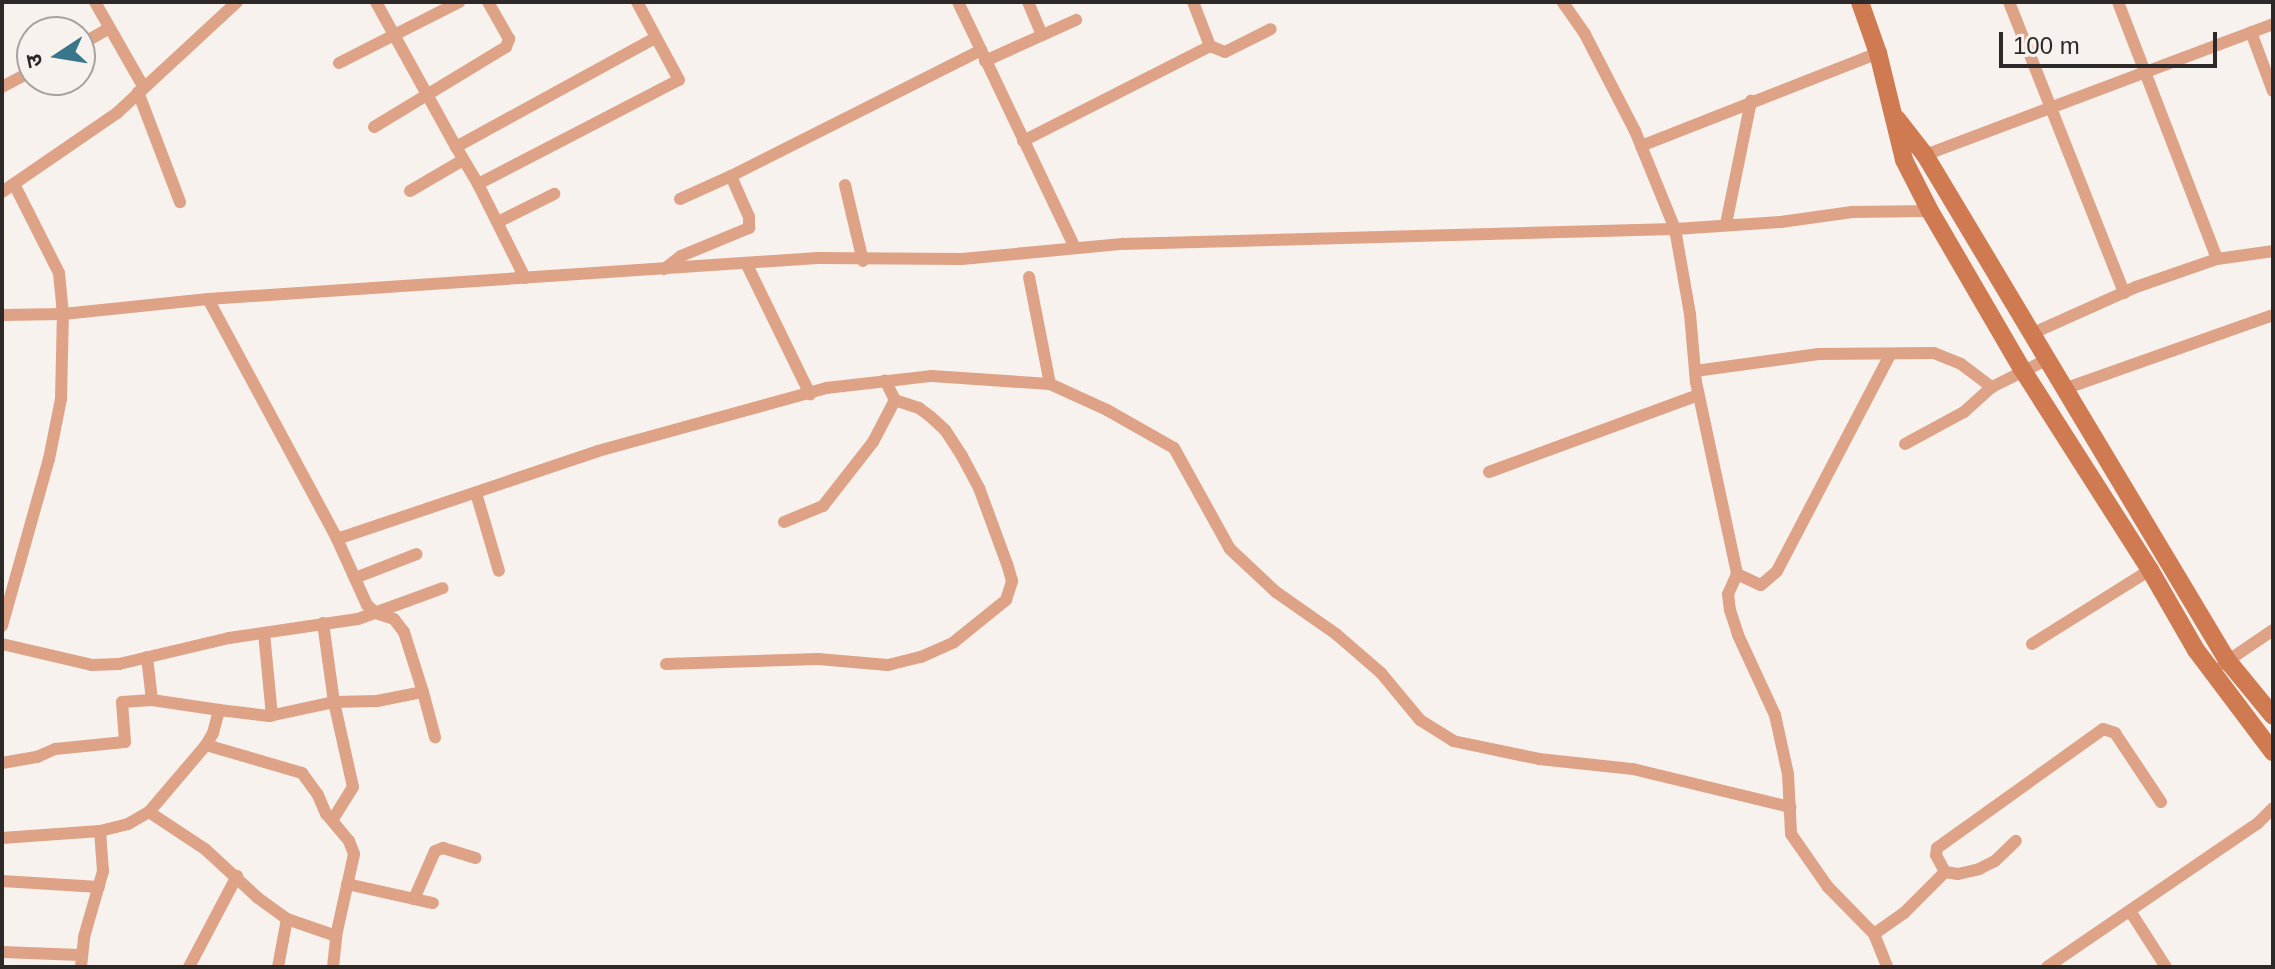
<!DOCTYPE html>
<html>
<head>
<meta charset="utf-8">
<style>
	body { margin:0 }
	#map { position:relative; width:2275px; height:969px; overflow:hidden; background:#f8f2ef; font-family:Helvetica,"Noto Sans Devanagari",sans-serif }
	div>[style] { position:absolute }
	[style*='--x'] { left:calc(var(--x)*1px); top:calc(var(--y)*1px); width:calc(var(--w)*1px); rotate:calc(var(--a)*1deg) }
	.street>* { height:12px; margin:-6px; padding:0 6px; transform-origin:6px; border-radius:6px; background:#dea387 }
	.secondary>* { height:18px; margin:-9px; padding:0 9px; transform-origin:9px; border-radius:9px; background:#cf7a50 }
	span { translate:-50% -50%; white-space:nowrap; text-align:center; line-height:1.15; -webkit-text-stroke:8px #f8f2ef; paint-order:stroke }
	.frame { position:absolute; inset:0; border:4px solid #2c2928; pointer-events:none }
	.north { position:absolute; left:16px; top:16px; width:80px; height:80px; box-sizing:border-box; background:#f8f2ef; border:2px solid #a6a29f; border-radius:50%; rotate:258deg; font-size:22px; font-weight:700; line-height:32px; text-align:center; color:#2c2928 }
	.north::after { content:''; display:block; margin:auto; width:28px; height:36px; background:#37768b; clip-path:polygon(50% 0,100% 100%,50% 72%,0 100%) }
	.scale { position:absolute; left:1999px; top:32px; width:218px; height:36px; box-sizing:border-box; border:4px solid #2c2928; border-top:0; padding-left:10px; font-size:24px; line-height:28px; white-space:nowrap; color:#2c2928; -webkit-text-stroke:6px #f8f2ef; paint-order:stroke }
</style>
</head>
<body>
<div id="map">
	<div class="street">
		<i style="--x:95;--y:2;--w:97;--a:60.3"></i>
		<i style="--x:376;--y:2;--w:166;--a:61.1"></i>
		<i style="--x:1028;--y:2;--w:36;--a:67"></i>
		<i style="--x:2009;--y:2;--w:313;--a:68.4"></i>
		<i style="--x:2118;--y:2;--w:275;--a:68.9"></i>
		<i style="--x:2251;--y:32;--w:63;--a:69.6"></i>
		<i style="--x:80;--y:45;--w:34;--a:-30"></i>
		<i style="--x:1210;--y:46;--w:16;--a:22"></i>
		<i style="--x:1225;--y:52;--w:51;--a:-26.6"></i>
		<i style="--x:981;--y:50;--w:217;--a:64.6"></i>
		<i style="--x:985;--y:61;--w:100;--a:-24.3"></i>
		<i style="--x:339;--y:63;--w:135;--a:-26.9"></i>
		<i style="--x:2;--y:87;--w:34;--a:-28"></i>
		<i style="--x:138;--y:92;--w:118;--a:69.1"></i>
		<i style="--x:374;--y:127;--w:154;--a:-31.2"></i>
		<i style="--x:506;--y:47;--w:9;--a:-69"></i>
		<i style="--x:509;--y:39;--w:43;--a:-119.6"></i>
		<i style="--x:1023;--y:141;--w:210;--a:-26.9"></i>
		<i style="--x:1210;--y:46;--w:47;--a:-111.1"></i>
		<i style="--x:1641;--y:146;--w:255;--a:-21.4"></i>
		<i style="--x:1925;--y:155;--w:372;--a:-20.6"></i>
		<i style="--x:478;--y:184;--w:43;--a:-120.7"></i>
		<i style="--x:456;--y:147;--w:227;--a:-28.7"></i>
		<i style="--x:845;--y:185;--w:78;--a:76.7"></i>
		<i style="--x:410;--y:191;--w:61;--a:-30.3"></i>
		<i style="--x:2;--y:192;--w:140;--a:-34.5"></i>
		<i style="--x:117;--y:113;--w:163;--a:-42.8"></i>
		<i style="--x:680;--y:199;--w:56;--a:-24.3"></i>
		<i style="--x:1930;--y:211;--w:78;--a:179.3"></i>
		<i style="--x:1852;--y:212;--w:72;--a:172"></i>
		<i style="--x:1781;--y:222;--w:106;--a:176.2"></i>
		<i style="--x:1675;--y:229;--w:86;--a:80"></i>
		<i style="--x:1690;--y:314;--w:68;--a:85"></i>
		<i style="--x:1696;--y:382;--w:196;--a:77.9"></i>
		<i style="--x:1737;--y:574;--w:22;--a:114"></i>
		<i style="--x:1728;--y:594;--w:16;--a:83"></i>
		<i style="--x:1730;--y:610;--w:26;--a:72"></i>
		<i style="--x:1738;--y:635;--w:88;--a:65.2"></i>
		<i style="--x:1775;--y:715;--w:60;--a:77.6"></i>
		<i style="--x:1788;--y:774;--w:60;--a:87.1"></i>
		<i style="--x:1791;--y:834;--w:65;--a:55.1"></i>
		<i style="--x:1828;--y:887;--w:66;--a:45.6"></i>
		<i style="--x:1874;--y:934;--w:37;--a:-35"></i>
		<i style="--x:1904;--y:913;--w:58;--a:-45"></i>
		<i style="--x:1945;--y:872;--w:13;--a:9"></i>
		<i style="--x:1958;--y:874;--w:22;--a:-13"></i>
		<i style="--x:1979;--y:869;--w:18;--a:-27"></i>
		<i style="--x:1995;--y:861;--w:29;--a:-44"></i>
		<i style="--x:498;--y:222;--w:63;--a:-26.6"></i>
		<i style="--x:1726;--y:224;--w:126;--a:-78.5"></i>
		<i style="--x:747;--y:265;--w:144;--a:64"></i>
		<i style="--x:664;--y:269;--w:21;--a:-37"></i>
		<i style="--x:681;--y:256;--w:74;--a:-22.4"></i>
		<i style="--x:749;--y:228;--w:11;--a:-90"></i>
		<i style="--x:749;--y:217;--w:45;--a:-113.7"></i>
		<i style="--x:731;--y:176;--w:280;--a:-26.7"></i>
		<i style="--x:981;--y:50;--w:53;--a:-115.6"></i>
		<i style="--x:1029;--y:277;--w:109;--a:78.9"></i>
		<i style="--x:525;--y:278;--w:105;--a:-116.6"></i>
		<i style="--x:478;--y:184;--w:226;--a:-27.4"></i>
		<i style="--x:679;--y:80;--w:89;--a:-118.3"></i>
		<i style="--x:208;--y:299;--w:272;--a:61.7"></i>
		<i style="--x:337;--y:539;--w:275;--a:-18.6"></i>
		<i style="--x:598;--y:451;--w:237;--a:-15.4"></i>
		<i style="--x:826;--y:388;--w:107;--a:-6.5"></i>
		<i style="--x:932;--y:376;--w:118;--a:3.9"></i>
		<i style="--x:1050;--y:384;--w:63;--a:24.5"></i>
		<i style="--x:1107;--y:410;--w:77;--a:29.6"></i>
		<i style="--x:1174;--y:448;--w:115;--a:61"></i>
		<i style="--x:1230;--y:549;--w:63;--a:43.1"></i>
		<i style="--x:1276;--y:592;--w:73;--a:35"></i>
		<i style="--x:1336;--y:634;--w:60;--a:40.9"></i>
		<i style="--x:1381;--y:673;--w:61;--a:50.3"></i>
		<i style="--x:1420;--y:720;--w:39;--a:32"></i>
		<i style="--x:1453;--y:741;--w:88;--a:11.8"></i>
		<i style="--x:1539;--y:759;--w:95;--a:6.1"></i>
		<i style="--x:1633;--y:769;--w:162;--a:13.6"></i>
		<i style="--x:2;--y:315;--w:61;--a:-0.9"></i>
		<i style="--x:63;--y:314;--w:146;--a:-5.9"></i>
		<i style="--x:208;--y:299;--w:611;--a:-3.85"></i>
		<i style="--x:818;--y:258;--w:144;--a:0.4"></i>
		<i style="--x:962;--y:259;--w:161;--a:-5.4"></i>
		<i style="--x:1122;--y:244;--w:553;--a:-1.55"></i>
		<i style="--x:1675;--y:229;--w:106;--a:-112.2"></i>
		<i style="--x:1635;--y:131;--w:109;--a:-117.3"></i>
		<i style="--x:1585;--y:34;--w:39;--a:-125"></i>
		<i style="--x:2031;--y:334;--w:115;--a:-24.1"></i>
		<i style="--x:2136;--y:287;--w:86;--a:-19.1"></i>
		<i style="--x:2217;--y:259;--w:57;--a:-8.1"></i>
		<i style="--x:1695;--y:371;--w:125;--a:-7.8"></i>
		<i style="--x:1819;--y:354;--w:115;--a:-0.5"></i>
		<i style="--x:1934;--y:353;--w:29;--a:22"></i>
		<i style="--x:1961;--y:364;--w:39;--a:37"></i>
		<i style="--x:1992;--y:387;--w:60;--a:-26.6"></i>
		<i style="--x:2064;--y:389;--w:222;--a:-19.5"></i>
		<i style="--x:1905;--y:444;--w:67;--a:-28.5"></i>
		<i style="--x:1964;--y:412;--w:38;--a:-42"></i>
		<i style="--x:1489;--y:472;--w:223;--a:-20.2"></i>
		<i style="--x:476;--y:493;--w:81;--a:73.6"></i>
		<i style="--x:784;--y:522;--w:42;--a:-22.3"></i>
		<i style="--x:823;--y:506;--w:81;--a:-52"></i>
		<i style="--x:873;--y:442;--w:47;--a:-62.4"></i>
		<i style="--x:1737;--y:574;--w:26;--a:25"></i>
		<i style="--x:1761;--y:585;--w:21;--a:-41"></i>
		<i style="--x:1777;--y:571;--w:244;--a:-62.4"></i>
		<i style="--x:355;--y:578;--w:66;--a:-21.2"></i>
		<i style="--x:323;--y:623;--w:80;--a:82.1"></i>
		<i style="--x:334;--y:702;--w:87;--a:77.4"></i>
		<i style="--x:353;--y:787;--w:39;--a:122"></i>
		<i style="--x:2;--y:626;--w:173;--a:-74.3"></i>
		<i style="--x:49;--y:459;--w:61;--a:-78.7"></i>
		<i style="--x:61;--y:399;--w:85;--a:-88.7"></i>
		<i style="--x:63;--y:314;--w:41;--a:-95.6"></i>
		<i style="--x:59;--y:273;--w:100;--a:-116.8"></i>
		<i style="--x:264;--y:633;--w:83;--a:84.5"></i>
		<i style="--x:2;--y:644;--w:92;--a:13.1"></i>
		<i style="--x:92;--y:665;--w:27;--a:-2"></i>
		<i style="--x:119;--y:664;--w:113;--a:-13.3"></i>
		<i style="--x:229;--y:638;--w:130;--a:-8.4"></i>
		<i style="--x:358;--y:619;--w:90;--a:-20"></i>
		<i style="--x:2032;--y:644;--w:139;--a:-32.1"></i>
		<i style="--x:147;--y:657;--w:43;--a:83.4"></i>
		<i style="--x:152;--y:700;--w:68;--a:8.5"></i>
		<i style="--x:666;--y:664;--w:152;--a:-1.9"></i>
		<i style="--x:818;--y:659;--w:70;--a:4.9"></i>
		<i style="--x:888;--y:665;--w:34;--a:-14"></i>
		<i style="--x:921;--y:657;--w:36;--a:-24"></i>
		<i style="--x:954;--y:642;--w:67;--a:-38.9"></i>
		<i style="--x:1006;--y:600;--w:20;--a:-72"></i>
		<i style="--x:1012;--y:581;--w:18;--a:-106"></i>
		<i style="--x:1007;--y:564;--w:81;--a:-110.2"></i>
		<i style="--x:979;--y:488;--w:36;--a:-118"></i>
		<i style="--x:962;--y:456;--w:31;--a:-123"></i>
		<i style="--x:945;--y:430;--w:19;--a:-137"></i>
		<i style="--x:931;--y:417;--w:15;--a:-143"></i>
		<i style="--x:919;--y:408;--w:25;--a:-162"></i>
		<i style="--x:895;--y:400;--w:22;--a:-117"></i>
		<i style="--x:2223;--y:664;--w:60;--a:-34.2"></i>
		<i style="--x:423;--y:692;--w:47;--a:75.1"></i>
		<i style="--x:2;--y:763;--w:36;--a:-10"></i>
		<i style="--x:37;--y:757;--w:20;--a:-24"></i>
		<i style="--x:55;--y:749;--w:70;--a:-5.7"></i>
		<i style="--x:125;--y:742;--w:40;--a:-94.3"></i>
		<i style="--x:122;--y:702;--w:30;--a:-4"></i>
		<i style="--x:149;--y:812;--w:67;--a:33.5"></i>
		<i style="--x:205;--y:849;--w:72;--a:42.8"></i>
		<i style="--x:258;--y:898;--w:36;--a:36"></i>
		<i style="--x:287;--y:919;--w:52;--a:19.1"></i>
		<i style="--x:336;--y:936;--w:84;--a:-77.6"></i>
		<i style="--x:354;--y:854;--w:14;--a:-111"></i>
		<i style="--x:349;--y:841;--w:35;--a:-130"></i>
		<i style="--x:326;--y:814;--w:21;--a:-113"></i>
		<i style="--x:318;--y:795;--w:27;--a:-126"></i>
		<i style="--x:302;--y:773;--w:100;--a:-163.7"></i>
		<i style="--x:2;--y:838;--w:98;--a:-4.1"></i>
		<i style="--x:100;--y:831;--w:29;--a:-14"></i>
		<i style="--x:128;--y:824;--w:24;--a:-30"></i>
		<i style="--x:149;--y:812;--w:88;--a:-49.6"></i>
		<i style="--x:206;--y:745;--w:14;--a:-60"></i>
		<i style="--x:213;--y:733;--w:24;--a:-75"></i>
		<i style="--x:219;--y:710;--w:50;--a:6.8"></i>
		<i style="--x:269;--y:716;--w:66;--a:-12.2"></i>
		<i style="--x:334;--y:702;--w:43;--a:-1.3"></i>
		<i style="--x:377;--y:701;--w:47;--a:-11.1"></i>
		<i style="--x:423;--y:692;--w:63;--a:-107.6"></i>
		<i style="--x:404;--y:632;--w:16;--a:-128"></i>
		<i style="--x:394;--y:619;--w:19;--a:-162"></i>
		<i style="--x:376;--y:613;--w:12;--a:-138"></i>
		<i style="--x:367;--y:605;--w:72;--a:-114.4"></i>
		<i style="--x:1945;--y:872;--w:19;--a:-118"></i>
		<i style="--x:1936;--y:855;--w:7;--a:-82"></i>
		<i style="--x:1937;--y:848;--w:204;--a:-35.6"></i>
		<i style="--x:2103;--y:729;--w:13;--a:18"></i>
		<i style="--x:2115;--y:733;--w:83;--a:56.3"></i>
		<i style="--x:2;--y:881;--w:97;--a:3.5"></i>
		<i style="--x:347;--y:884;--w:88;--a:12.5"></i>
		<i style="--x:414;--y:899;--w:52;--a:-66.4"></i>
		<i style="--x:435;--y:851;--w:9;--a:-21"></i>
		<i style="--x:443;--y:848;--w:34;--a:17"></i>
		<i style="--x:2130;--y:911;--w:67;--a:57.3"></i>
		<i style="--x:1874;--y:934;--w:35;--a:68"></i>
		<i style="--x:2;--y:952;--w:78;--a:2.2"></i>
		<i style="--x:81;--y:967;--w:30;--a:-84"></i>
		<i style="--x:84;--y:937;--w:69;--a:-73.9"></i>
		<i style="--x:103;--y:871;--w:40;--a:-94.3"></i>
		<i style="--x:189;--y:967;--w:103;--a:-62.2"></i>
		<i style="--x:278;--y:967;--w:49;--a:-79.4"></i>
		<i style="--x:333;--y:967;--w:31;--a:-84"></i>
		<i style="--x:2047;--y:967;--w:255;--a:-34.3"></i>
		<i style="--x:2258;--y:823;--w:21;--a:-45"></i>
	</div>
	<div class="secondary">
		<i style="--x:1860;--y:2;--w:54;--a:70.6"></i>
		<i style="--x:1878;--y:53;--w:110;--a:76.3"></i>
		<i style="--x:1904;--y:160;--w:57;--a:63"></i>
		<i style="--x:1930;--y:211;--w:183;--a:59.8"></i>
		<i style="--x:2022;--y:369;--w:238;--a:57.5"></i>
		<i style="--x:2150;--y:570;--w:92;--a:60.1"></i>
		<i style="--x:2196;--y:650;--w:128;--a:53"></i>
		<i style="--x:1897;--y:119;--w:46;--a:52.1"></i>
		<i style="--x:1925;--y:155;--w:588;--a:59.12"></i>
		<i style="--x:2227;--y:660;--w:72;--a:50.6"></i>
	</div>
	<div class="frame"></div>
	<div class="north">उ</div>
	<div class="scale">100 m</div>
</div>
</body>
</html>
